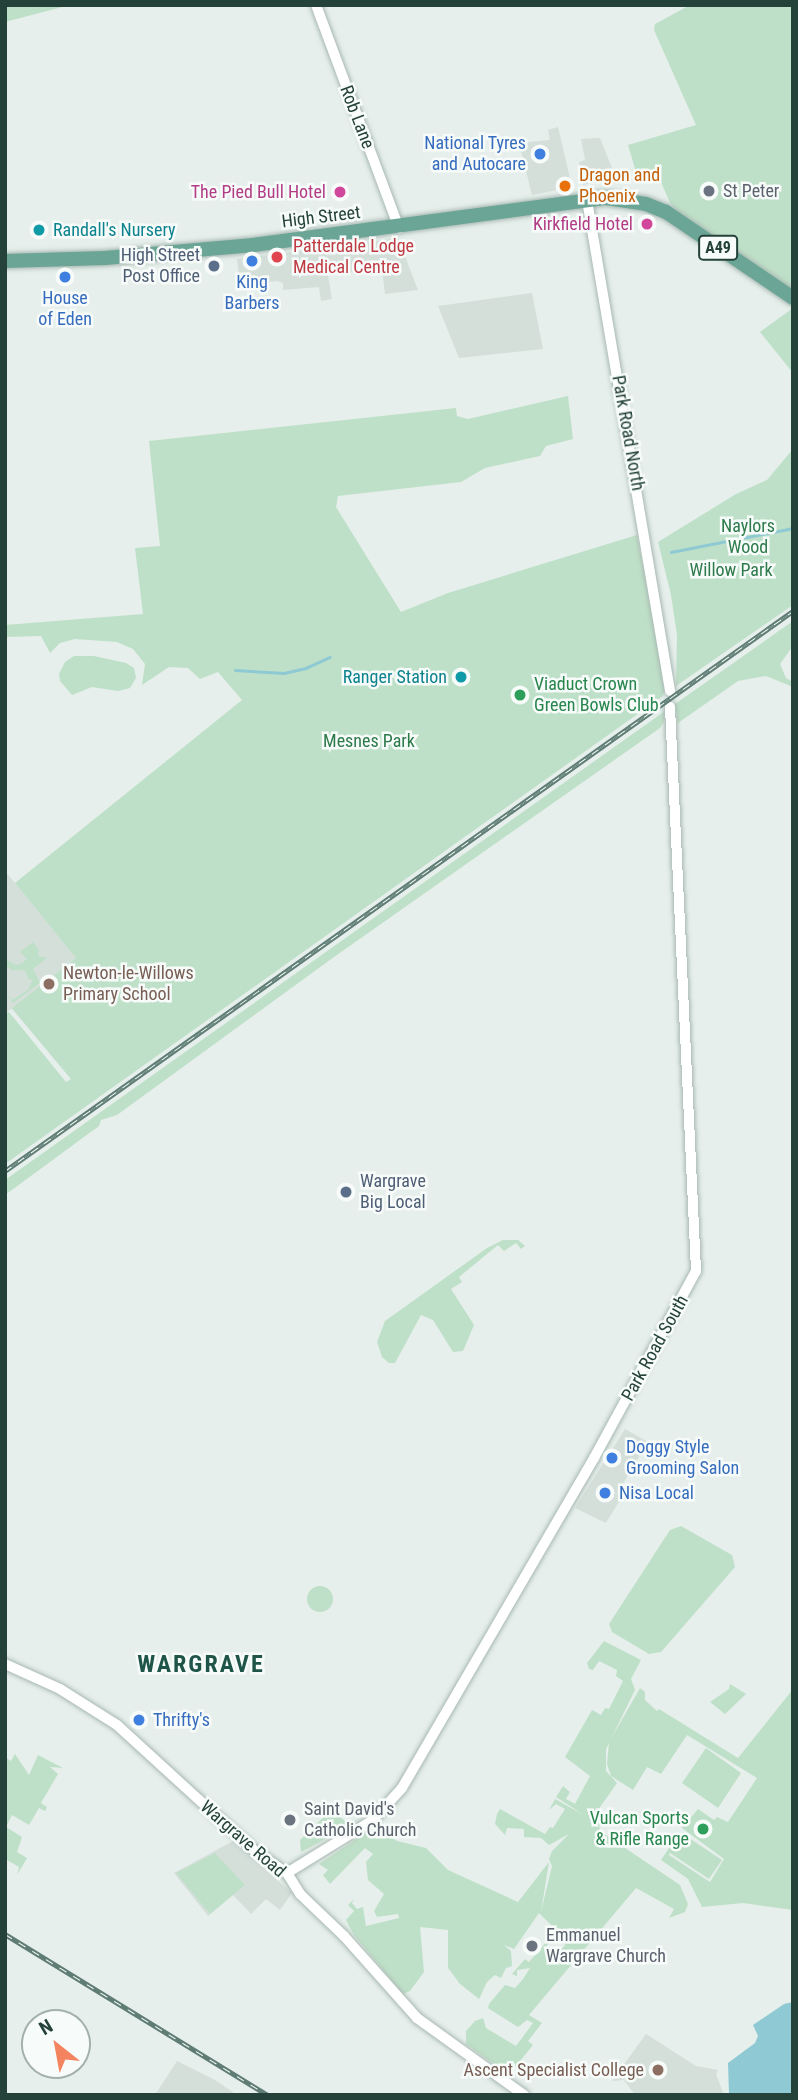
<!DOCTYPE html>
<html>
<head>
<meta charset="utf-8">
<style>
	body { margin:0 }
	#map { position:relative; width:798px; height:2100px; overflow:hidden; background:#e6efeb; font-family:"Roboto Condensed",sans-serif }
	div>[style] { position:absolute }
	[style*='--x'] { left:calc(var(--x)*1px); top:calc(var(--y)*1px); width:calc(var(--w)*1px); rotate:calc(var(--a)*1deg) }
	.built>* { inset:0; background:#d4dfda }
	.green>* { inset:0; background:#bfe0c8 }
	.round { border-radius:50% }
	.water>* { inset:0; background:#8ec9d4 }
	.stream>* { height:2.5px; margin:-1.25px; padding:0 1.25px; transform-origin:1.25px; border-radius:1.25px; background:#8ec9d4 }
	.roads { filter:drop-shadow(0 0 2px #a8b8b2) drop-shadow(0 0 2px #a8b8b2) }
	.minor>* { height:10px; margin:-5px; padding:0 5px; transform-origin:5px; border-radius:5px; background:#fff }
	.major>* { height:14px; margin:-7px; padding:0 7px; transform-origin:7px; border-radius:7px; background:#6aa596 }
	.rail>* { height:5px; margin-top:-2.5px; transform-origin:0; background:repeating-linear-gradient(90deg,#f7fbf9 0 8px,#5f7d75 0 16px); box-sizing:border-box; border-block:2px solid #5f7d75 }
	.dots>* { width:19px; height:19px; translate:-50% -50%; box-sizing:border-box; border:4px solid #f7fbf9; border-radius:50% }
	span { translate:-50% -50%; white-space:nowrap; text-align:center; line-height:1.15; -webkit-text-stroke:5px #f7fbf9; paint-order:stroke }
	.shield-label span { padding:2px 5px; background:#f7fbf9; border:2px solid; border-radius:5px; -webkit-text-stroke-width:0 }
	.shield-label { font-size:16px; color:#24423a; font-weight:700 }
	.street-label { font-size:18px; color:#24423a }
	.shop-label { font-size:18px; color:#366cbe }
	.right { translate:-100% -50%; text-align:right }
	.left { translate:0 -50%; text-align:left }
	.food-label { font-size:18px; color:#c56008 }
	.worship-label { font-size:18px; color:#5b616d }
	.hotel-label { font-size:18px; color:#b23c85 }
	.culture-label { font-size:18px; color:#0d838f }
	.health-label { font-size:18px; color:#be3a42 }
	.service-label { font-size:18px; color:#4e5e75 }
	.park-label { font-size:18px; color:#2d7a4b }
	.leisure-label { font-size:18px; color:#27864d }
	.education-label { font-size:18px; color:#785e54 }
	.district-label { font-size:24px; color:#1f5548; font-weight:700; letter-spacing:2px }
	.frame { position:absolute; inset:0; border:7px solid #24423a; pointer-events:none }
	.north { position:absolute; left:21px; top:2009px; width:70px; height:70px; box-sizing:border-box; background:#f7fbf9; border:2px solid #a3b1ad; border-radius:50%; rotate:329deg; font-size:19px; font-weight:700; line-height:28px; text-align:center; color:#24423a }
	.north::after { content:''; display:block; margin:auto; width:24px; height:32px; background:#f4845f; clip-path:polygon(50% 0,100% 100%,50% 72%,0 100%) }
</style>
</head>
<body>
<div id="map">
	<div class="built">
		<i style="clip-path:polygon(558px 127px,572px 187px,532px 195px,519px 143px,550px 140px,548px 130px)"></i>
		<i style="clip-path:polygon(600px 138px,616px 178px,583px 185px,579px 162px,585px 160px,581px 139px)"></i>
		<i style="clip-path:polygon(398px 238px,418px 290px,385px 294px,382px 269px,328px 275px,332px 299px,321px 301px,319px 287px,283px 290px,283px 283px,277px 281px,240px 286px,237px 259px)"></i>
		<i style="clip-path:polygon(532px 293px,543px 349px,459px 358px,438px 306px)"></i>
		<i style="clip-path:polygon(5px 871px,77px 958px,74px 960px,71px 1079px,12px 1009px,5px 1013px)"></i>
		<i style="clip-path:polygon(625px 1429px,648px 1442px,618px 1492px,623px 1495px,606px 1523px,575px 1508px)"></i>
		<i style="clip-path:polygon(233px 1841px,292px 1893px,280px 1910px,266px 1899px,251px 1914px,233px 1895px,208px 1916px,174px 1873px)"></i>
		<i style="clip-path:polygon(646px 2034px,696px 2066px,718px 2070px,716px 2074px,724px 2095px,635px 2095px,624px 2080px,612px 2081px)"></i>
		<i style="clip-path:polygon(177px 2061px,215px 2080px,237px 2095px,155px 2095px)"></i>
	</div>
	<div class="green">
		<i style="clip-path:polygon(5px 5px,70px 5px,5px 22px)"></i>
		<i style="clip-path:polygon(690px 5px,793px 7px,793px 294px,695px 231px,670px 203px,658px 175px,639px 182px,628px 145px,696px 125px,654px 30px,655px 24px)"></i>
		<i style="clip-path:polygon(793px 308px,793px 373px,760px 332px)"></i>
		<i style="clip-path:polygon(568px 396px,573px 439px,546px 446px,540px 456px,485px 468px,461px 482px,338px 496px,336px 507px,401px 612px,448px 593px,637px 535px,666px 686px,663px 696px,5px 1164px,5px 1014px,9px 1012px,66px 1082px,71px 1079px,12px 1008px,76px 958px,15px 883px,242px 700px,218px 672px,200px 679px,188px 668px,169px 667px,142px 685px,145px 664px,133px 649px,117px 642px,75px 639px,60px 643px,50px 653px,41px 636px,5px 637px,5px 625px,143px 614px,135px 548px,160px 546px,149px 441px,456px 408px,457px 416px,468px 419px)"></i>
		<i style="clip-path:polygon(793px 449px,793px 605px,676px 686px,677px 635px,671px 595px,658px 542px,736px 494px,767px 480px)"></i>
		<i style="clip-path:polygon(793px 621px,793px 646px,780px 664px,786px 678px,793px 682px,793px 687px,766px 676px,738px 681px,678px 723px,675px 704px)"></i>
		<i style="clip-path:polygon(74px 656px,94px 656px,126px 663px,134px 668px,136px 678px,130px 688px,118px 691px,92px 687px,72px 695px,60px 681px,59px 674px,65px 662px)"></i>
		<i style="clip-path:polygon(665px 711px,664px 722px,660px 728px,334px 957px,117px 1115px,101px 1120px,99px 1126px,5px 1195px,5px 1180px)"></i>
		<i style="clip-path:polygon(33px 942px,39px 950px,38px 956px,47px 958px,33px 969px,40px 983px,13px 1003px,5px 992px,12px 1000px,28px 990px,33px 979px,29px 980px,25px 970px,12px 970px,5px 965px,5px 959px,16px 965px,22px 963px,27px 959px,20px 952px)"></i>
		<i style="clip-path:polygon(503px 1240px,518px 1240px,525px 1246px,521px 1249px,516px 1243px,504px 1251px,498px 1245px,459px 1277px,462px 1282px,451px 1289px,474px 1325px,463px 1351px,453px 1352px,433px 1320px,421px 1315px,395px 1363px,389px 1363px,382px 1357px,377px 1342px,385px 1321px,487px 1248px)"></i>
		<i style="clip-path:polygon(681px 1526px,732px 1555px,735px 1567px,661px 1652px,649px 1654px,612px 1632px,609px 1624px,670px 1530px)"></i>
		<i class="round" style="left:307px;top:1586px;width:26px;height:26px"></i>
		<i style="clip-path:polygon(604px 1641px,641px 1660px,631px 1679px,635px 1690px,606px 1749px,606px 1771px,617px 1783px,593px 1817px,599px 1822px,600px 1831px,680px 1885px,688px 1904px,685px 1912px,669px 1918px,674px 1909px,636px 1888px,529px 2015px,542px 2023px,528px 2041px,533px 2045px,509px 2075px,466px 2044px,466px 2031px,475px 2021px,483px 2018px,486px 2028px,516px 2046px,533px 2023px,527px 2020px,518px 2027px,488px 2008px,489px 2004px,505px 1985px,515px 1988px,523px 1979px,530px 1968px,517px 1970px,517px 1976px,512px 1974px,525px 1959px,529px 1962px,548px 1940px,545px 1937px,548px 1934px,553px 1936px,544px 1950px,564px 1947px,567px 1938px,563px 1931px,556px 1930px,539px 1913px,514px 1949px,504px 1945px,511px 1951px,512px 1966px,506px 1968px,501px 1978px,495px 1975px,487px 1982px,479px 1999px,460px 1984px,448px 1968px,448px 1930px,420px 1927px,424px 1972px,410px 1991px,403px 1994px,354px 1935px,346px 1920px,354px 1911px,348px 1905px,354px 1899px,352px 1903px,357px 1909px,363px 1907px,366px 1926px,399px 1918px,398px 1914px,377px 1917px,374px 1911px,384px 1894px,368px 1880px,366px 1862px,373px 1854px,365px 1848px,330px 1884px,323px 1875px,328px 1870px,319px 1864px,379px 1824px,392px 1831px,389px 1836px,397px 1841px,426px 1848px,448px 1870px,518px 1902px,549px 1862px,541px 1912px,552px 1866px,549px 1859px,552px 1851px,569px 1834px,549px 1845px,541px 1838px,524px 1837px,524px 1829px,507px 1828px,505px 1835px,495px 1824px,497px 1814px,500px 1809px,545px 1834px,550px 1827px,553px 1828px,565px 1809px,556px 1804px,549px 1810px,555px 1799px,584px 1815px,556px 1797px,563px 1786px,570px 1792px,566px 1799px,575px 1804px,590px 1776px,565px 1757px,592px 1710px,601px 1715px,605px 1708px,609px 1709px,623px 1681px,616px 1676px,617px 1670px,599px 1661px,593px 1670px,589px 1669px,587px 1663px)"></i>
		<i style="clip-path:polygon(730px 1684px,746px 1694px,725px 1714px,710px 1702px,729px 1689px)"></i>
		<i style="clip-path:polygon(640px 1688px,645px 1692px,645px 1700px,657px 1711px,659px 1709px,738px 1758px,793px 1689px,793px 1910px,743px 1903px,702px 1907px,688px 1879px,661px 1860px,680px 1832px,722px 1860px,709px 1879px,670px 1853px,669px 1855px,710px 1882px,724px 1859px,682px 1828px,698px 1809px,714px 1820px,717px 1817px,728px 1822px,757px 1778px,687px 1735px,661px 1774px,647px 1767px,633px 1790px,611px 1776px,607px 1764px,609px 1742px)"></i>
		<i style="clip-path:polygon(706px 1748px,741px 1773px,718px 1808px,682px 1783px)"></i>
		<i style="clip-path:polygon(15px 1754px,29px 1775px,38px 1755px,63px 1768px,50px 1767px,58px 1774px,41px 1803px,47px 1807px,45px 1811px,39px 1808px,29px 1825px,12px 1815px,6px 1827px,22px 1837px,17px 1852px,27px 1858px,17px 1875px,19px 1867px,5px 1859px,5px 1757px,11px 1761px)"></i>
		<i style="clip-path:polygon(330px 1811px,352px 1825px,301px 1852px,300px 1840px)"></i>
		<i style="clip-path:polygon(215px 1853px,245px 1885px,210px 1914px,176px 1873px)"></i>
	</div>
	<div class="water">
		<i style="clip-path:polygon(793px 2002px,793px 2095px,729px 2095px,728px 2063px,755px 2043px,758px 2036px,753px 2025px,784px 2004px)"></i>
	</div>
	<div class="stream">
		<i style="--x:671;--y:552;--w:124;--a:-11.1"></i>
		<i style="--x:235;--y:670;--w:49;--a:3.5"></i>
		<i style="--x:284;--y:673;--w:23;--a:-13"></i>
		<i style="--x:306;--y:668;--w:26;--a:-25"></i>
	</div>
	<div class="roads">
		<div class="minor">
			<i style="--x:316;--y:5;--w:238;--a:69.6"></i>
			<i style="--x:587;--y:200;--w:498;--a:80.4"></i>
			<i style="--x:5;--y:1664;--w:60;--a:24.4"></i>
			<i style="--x:60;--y:1689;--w:67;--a:32.3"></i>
			<i style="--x:117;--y:1725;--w:187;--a:42.4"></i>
			<i style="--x:255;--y:1851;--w:39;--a:35"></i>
			<i style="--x:287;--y:1873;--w:25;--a:58"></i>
			<i style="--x:300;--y:1894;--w:61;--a:43.7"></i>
			<i style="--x:344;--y:1936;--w:110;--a:48.3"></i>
			<i style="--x:417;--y:2018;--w:132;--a:35.7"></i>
			<i style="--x:287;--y:1873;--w:101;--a:-31.6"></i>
			<i style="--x:373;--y:1820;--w:43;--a:-47.8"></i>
			<i style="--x:402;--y:1788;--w:382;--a:-59.8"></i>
			<i style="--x:594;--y:1458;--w:213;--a:-61.4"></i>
			<i style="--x:696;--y:1271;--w:565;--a:-92.64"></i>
		</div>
		<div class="major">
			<i style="--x:5;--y:261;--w:100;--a:-1.7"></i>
			<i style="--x:105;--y:258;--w:149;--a:-5"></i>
			<i style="--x:253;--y:245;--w:356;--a:-7.6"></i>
			<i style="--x:606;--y:198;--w:40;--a:8.5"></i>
			<i style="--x:646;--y:204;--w:22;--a:22"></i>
			<i style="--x:666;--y:212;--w:153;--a:34.1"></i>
		</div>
	</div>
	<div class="rail">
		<i style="--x:5;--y:1171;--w:967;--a:-35.4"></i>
		<i style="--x:5;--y:1934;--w:308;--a:31.5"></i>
	</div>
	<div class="dots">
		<i style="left:540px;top:154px;background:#3f7fe0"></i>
		<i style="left:565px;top:186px;background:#e8710a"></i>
		<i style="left:709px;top:191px;background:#6b7280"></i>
		<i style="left:340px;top:192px;background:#d1479c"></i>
		<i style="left:647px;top:224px;background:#d1479c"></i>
		<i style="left:39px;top:230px;background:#0f9aa8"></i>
		<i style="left:277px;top:257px;background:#e0444e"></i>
		<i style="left:252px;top:261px;background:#3f7fe0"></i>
		<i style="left:214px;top:266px;background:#5c6f8a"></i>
		<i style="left:65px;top:277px;background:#3f7fe0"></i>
		<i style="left:461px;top:677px;background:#0f9aa8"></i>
		<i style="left:520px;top:695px;background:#2e9e5b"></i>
		<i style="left:49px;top:984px;background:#8d6e63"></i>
		<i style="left:346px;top:1192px;background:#5c6f8a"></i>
		<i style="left:612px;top:1458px;background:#3f7fe0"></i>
		<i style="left:605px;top:1493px;background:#3f7fe0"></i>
		<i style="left:139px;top:1720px;background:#3f7fe0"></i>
		<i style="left:290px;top:1820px;background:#6b7280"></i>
		<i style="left:703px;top:1829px;background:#2e9e5b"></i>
		<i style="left:532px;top:1946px;background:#6b7280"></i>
		<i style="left:658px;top:2070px;background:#8d6e63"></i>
	</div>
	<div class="shield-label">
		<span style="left:718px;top:248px">A49</span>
	</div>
	<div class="street-label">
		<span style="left:357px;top:117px;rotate:69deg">Rob Lane</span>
		<span style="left:321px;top:217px;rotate:-7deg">High Street</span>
		<span style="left:628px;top:433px;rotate:80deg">Park Road North</span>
		<span style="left:655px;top:1348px;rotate:-61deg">Park Road South</span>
		<span style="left:243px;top:1839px;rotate:41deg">Wargrave Road</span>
	</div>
	<div class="shop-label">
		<span class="right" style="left:526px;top:154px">National Tyres<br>and Autocare</span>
		<span style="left:252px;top:293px">King<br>Barbers</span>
		<span style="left:65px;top:309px">House<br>of Eden</span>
		<span class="left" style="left:626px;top:1458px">Doggy Style<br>Grooming Salon</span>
		<span class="left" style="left:619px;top:1493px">Nisa Local</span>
		<span class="left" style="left:153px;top:1720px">Thrifty's</span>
	</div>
	<div class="food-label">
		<span class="left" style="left:579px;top:186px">Dragon and<br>Phoenix</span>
	</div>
	<div class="worship-label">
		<span class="left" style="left:723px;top:191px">St Peter</span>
		<span class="left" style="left:304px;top:1820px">Saint David's<br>Catholic Church</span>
		<span class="left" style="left:546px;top:1946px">Emmanuel<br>Wargrave Church</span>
	</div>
	<div class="hotel-label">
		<span class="right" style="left:326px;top:192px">The Pied Bull Hotel</span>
		<span class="right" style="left:633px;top:224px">Kirkfield Hotel</span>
	</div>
	<div class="culture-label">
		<span class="left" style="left:53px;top:230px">Randall's Nursery</span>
		<span class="right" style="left:447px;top:677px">Ranger Station</span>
	</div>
	<div class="health-label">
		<span class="left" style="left:293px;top:257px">Patterdale Lodge<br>Medical Centre</span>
	</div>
	<div class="service-label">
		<span class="right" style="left:200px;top:266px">High Street<br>Post Office</span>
		<span class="left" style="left:360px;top:1192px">Wargrave<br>Big Local</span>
	</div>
	<div class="park-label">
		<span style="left:748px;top:537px">Naylors<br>Wood</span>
		<span style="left:731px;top:570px">Willow Park</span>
		<span style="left:369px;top:741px">Mesnes Park</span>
	</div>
	<div class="leisure-label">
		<span class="left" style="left:534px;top:695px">Viaduct Crown<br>Green Bowls Club</span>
		<span class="right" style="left:689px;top:1829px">Vulcan Sports<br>&amp; Rifle Range</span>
	</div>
	<div class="education-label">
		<span class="left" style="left:63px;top:984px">Newton-le-Willows<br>Primary School</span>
		<span class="right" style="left:644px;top:2070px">Ascent Specialist College</span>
	</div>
	<div class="district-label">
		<span style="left:201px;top:1665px">WARGRAVE</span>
	</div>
	<div class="frame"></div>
	<div class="north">N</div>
</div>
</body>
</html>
